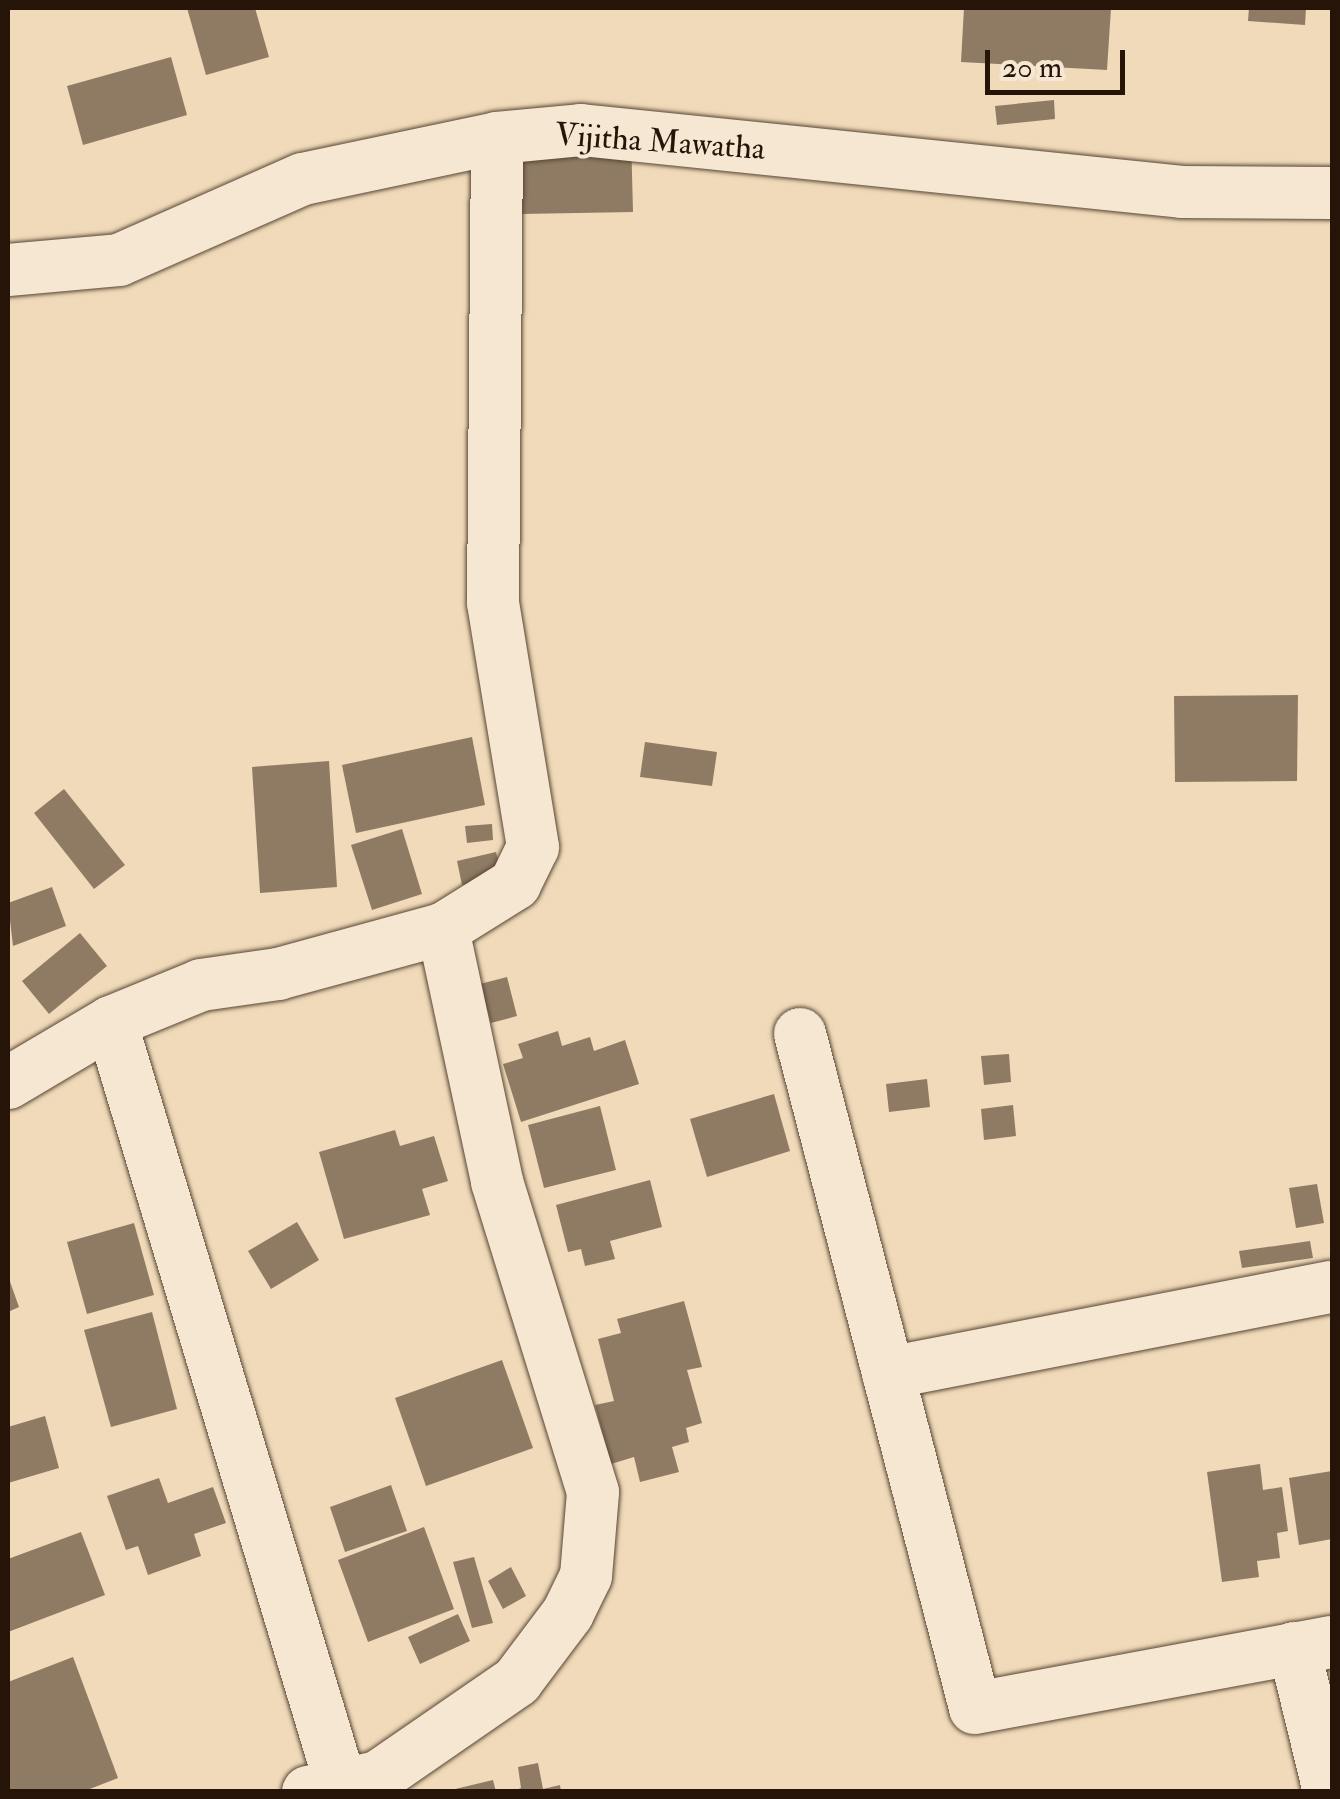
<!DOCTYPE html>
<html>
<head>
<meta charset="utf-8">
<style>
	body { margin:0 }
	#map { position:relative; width:1340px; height:1799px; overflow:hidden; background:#f0dab9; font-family:"IM FELL Double Pica",serif }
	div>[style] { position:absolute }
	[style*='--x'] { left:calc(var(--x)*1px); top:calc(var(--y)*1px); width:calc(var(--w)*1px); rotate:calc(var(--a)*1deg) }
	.building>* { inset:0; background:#8f7b64 }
	.roads { filter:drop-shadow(0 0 2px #584634) drop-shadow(0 0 2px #584634) }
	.minor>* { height:52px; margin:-26px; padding:0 26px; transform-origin:26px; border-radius:26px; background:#f5e7d2 }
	span { translate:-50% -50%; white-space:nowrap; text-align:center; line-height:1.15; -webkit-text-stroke:8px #f5e7d2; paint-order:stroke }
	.street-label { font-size:32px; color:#261408 }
	.frame { position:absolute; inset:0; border:10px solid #261408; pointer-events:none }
	.scale { position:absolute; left:985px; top:50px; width:140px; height:45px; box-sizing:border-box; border:5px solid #261408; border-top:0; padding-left:12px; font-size:30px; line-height:35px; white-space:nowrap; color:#261408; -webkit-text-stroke:8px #f5e7d2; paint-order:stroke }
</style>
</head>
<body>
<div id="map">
	<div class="building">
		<i style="clip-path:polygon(187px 8px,255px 8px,269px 57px,206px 75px)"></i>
		<i style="clip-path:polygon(964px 8px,1111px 8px,1107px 70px,961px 62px)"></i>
		<i style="clip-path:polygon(1249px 8px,1306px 8px,1305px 25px,1248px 21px)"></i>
		<i style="clip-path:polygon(171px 57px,187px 115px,83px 145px,67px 86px)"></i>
		<i style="clip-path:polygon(1054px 100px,1055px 119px,997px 125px,995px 106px)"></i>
		<i style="clip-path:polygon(631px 136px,633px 212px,521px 214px,519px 139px)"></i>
		<i style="clip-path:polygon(1298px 695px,1297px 781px,1175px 782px,1174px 696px)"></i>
		<i style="clip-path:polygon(472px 737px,485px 805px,356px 833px,342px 765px)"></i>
		<i style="clip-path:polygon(645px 742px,717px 752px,712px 786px,640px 777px)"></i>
		<i style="clip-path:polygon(329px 761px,337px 887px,260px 893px,252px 767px)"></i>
		<i style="clip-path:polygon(64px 789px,125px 865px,94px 889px,34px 813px)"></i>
		<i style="clip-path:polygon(492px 824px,493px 840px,467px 843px,465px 826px)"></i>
		<i style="clip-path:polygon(402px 829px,422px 894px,372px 910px,351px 845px)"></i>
		<i style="clip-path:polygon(496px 852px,502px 876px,462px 885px,457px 861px)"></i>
		<i style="clip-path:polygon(52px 887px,66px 926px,13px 946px,8px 903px)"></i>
		<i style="clip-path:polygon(80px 933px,107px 966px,49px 1014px,22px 981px)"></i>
		<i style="clip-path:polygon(507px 977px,517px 1016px,491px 1023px,480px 984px)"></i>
		<i style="clip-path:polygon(558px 1031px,562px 1046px,590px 1037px,594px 1051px,625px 1040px,639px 1084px,521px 1122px,503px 1064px,523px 1058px,518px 1044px)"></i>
		<i style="clip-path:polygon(1009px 1054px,1011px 1082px,984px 1085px,981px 1056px)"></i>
		<i style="clip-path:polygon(927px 1079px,930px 1107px,889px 1112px,886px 1084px)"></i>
		<i style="clip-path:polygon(774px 1094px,790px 1151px,707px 1177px,690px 1119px)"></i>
		<i style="clip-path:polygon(1013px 1105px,1016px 1136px,984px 1140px,981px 1109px)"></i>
		<i style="clip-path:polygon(600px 1106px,616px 1170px,544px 1188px,528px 1125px)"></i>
		<i style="clip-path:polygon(395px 1130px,400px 1146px,434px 1136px,448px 1181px,422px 1189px,430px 1215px,344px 1239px,319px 1152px)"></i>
		<i style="clip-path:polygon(650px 1180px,662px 1227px,610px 1241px,615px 1259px,585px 1266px,581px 1249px,568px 1252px,556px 1205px)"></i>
		<i style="clip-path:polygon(1317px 1184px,1324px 1223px,1296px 1228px,1289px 1188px)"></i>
		<i style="clip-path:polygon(297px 1222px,319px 1260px,271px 1289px,248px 1251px)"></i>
		<i style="clip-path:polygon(134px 1223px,154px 1295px,87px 1314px,67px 1242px)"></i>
		<i style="clip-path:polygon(1310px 1241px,1313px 1258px,1242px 1268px,1239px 1251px)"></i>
		<i style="clip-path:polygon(8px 1276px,19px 1307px,8px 1312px)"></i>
		<i style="clip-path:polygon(684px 1301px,702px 1367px,687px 1370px,702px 1423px,686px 1428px,689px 1442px,672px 1447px,679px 1472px,640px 1482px,634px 1457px,611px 1464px,595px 1405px,614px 1401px,598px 1339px,621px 1333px,617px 1319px)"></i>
		<i style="clip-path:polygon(152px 1312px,177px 1409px,111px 1427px,84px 1330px)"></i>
		<i style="clip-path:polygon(502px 1360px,533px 1448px,426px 1486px,395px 1398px)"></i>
		<i style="clip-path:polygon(45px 1416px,59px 1468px,8px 1483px,8px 1427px)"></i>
		<i style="clip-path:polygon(1260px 1464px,1263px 1490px,1282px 1487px,1288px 1531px,1277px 1533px,1280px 1558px,1257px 1561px,1259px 1577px,1222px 1582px,1207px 1472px)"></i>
		<i style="clip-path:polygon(1332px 1471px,1332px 1539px,1299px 1545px,1289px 1478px)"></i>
		<i style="clip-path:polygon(159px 1478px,168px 1503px,213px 1487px,226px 1523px,194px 1534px,201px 1556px,148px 1575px,138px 1546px,126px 1550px,107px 1496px)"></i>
		<i style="clip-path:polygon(391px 1485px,407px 1531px,345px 1552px,330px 1507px)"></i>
		<i style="clip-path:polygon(424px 1527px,454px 1609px,368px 1642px,338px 1560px)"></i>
		<i style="clip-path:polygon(81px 1532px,105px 1595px,8px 1632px,8px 1559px)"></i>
		<i style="clip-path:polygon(474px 1557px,493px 1623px,472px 1628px,453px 1562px)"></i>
		<i style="clip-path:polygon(511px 1567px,526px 1596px,503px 1609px,488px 1581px)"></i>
		<i style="clip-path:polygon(458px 1614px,470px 1641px,420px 1664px,408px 1637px)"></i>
		<i style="clip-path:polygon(73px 1657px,118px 1778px,82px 1792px,8px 1792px,8px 1682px)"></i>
		<i style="clip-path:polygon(538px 1763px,543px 1789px,560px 1785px,561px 1792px,511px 1792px,521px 1788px,518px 1767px)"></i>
		<i style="clip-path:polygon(493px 1780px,496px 1792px,451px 1792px,451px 1790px)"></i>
	</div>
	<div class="roads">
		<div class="minor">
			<i style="--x:8;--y:270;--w:111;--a:-5.1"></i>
			<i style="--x:119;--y:260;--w:201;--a:-23.8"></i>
			<i style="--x:303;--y:179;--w:198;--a:-11.9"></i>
			<i style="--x:497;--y:138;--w:84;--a:-5.4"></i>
			<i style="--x:581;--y:130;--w:604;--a:5.89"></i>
			<i style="--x:1182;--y:192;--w:150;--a:0.4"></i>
			<i style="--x:111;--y:1022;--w:797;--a:73.23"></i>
			<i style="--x:800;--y:1034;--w:696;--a:75.44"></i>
			<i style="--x:975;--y:1708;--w:363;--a:-10.5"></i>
			<i style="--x:8;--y:1083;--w:120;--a:-30.6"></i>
			<i style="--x:111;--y:1022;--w:97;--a:-22.3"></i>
			<i style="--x:201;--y:985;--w:78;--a:-8.1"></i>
			<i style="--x:278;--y:974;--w:171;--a:-15.3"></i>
			<i style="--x:443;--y:929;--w:85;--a:-32"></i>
			<i style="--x:515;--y:884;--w:41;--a:-64.1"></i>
			<i style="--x:533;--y:847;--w:247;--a:-99.3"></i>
			<i style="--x:493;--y:603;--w:465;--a:-89.5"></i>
			<i style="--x:888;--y:1373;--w:452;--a:-11"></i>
			<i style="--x:1294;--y:1648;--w:148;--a:76.3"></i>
			<i style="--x:308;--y:1792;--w:72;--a:-12.1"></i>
			<i style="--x:378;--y:1777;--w:169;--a:-34.6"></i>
			<i style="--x:517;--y:1681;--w:85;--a:-53.1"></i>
			<i style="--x:568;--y:1613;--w:41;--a:-64.1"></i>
			<i style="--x:586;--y:1576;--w:84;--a:-85.2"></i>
			<i style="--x:593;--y:1492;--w:325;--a:-107.2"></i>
			<i style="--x:497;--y:1181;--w:258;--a:-102.1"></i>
		</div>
	</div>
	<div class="street-label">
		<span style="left:660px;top:142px;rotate:4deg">Vijitha Mawatha</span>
	</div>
	<div class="frame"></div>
	<div class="scale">20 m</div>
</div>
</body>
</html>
